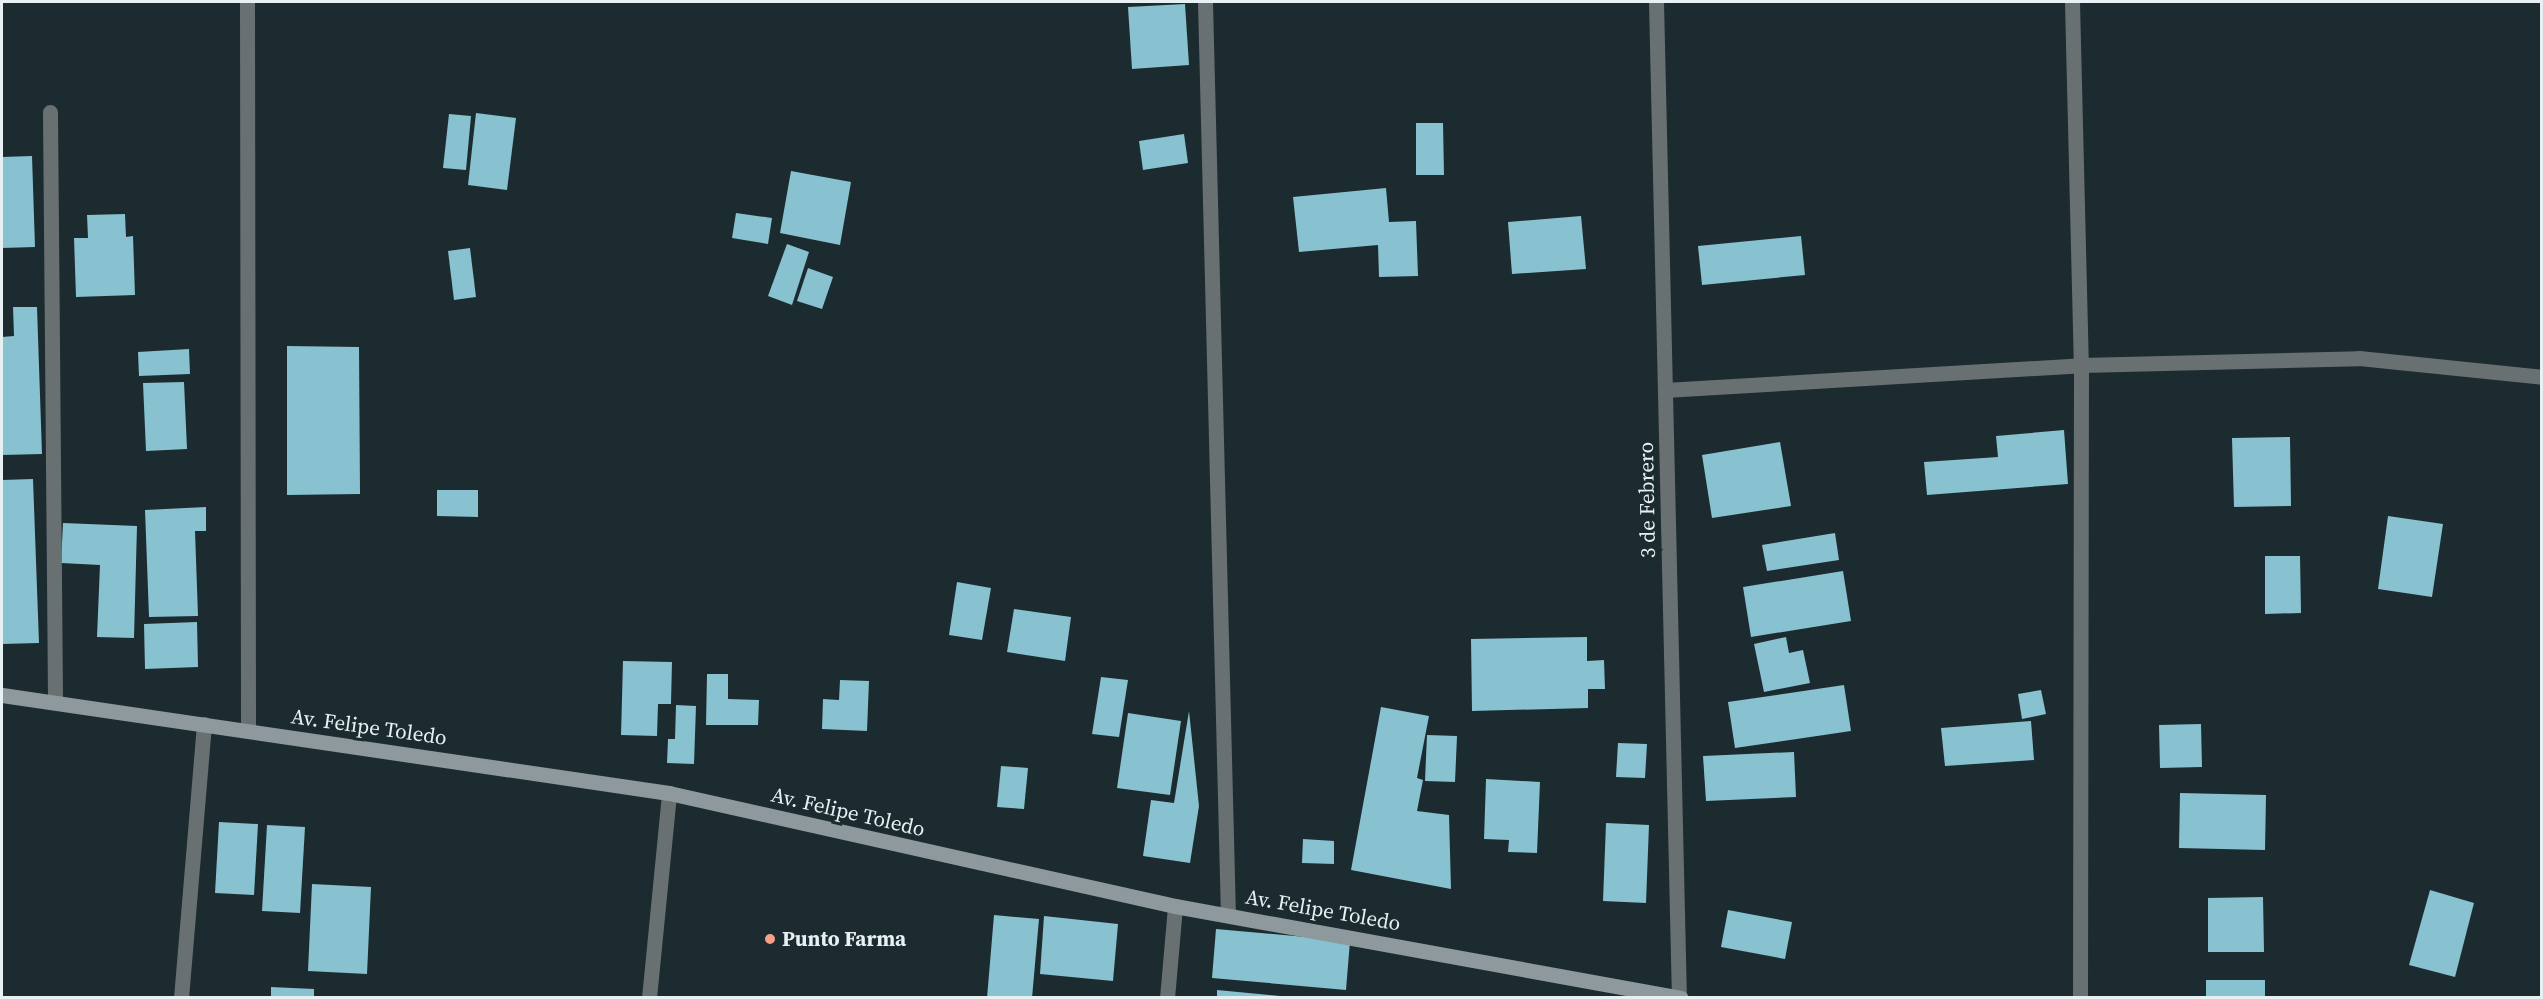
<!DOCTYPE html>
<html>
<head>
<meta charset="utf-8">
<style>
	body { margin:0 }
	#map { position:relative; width:2543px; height:999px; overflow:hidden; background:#1c2b2f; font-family:"Source Serif 4",serif }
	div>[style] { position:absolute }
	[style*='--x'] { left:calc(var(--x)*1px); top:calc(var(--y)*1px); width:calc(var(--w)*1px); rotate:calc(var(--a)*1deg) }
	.building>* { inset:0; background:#88c1d0 }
	.minor>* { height:15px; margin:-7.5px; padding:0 7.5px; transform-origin:7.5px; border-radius:7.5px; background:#687072 }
	.secondary>* { height:15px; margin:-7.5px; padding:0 7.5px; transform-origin:7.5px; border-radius:7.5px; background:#8d999c }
	.dots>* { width:16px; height:16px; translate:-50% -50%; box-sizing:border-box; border:3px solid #1c2b2f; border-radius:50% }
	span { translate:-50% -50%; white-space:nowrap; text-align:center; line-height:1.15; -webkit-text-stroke:6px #1c2b2f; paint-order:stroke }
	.street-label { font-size:21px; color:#e7f1f3 }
	.poi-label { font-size:21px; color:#e7f1f3; font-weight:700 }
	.left { translate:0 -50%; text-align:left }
	.frame { position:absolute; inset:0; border:3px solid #e7f1f3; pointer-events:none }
</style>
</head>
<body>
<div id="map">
	<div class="building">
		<i style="clip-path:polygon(1185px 4px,1189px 65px,1132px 69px,1128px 7px)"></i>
		<i style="clip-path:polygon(476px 113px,516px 118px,507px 190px,468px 185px)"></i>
		<i style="clip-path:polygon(449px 114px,471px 116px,466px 170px,443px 168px)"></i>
		<i style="clip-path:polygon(1416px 123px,1443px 123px,1444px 175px,1416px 175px)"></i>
		<i style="clip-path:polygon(1184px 134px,1188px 163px,1143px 170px,1139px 141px)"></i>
		<i style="clip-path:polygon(32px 156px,35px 247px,2px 248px,2px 157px)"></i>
		<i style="clip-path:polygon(791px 171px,851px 182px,840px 245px,780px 233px)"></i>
		<i style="clip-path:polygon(1386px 188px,1389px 222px,1416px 221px,1418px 276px,1379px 277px,1378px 245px,1299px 252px,1293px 197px)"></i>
		<i style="clip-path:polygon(736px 213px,772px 218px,768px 244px,732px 238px)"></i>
		<i style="clip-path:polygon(125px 214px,126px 237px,133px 236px,135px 295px,76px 297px,74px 238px,88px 238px,87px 215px)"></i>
		<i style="clip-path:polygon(1581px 216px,1586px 269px,1512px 274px,1508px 222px)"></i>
		<i style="clip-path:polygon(1801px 236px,1805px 275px,1702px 285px,1698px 246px)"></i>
		<i style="clip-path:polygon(787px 244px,809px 252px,792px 305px,768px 296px)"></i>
		<i style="clip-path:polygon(470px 248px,476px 297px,454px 300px,448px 251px)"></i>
		<i style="clip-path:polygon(808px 268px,833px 277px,822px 309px,797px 301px)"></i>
		<i style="clip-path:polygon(13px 307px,37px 307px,42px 454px,2px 455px,2px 337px,14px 336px)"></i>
		<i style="clip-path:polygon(287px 346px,359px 347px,360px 494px,287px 495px)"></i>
		<i style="clip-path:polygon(189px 349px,190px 374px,139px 376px,138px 352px)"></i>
		<i style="clip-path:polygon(184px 382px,187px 449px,146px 451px,143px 383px)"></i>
		<i style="clip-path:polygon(2064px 430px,2068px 484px,1927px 495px,1924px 462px,1998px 457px,1996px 436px)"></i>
		<i style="clip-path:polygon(2290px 437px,2291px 506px,2234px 507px,2232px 438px)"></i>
		<i style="clip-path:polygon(1780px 442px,1791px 506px,1712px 518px,1702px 455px)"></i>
		<i style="clip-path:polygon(33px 479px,39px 643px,2px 644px,2px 480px)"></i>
		<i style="clip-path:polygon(437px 490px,478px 490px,478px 517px,437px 516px)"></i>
		<i style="clip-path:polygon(206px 507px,206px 531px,195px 531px,198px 616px,149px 617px,145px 510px)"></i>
		<i style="clip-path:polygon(2388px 516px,2443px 524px,2432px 597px,2378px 589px)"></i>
		<i style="clip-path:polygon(63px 523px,137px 526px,134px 638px,97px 637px,100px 565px,61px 563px)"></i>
		<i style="clip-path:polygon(1835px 533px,1839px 560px,1767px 571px,1762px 545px)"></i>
		<i style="clip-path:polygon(2265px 556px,2300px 556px,2301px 613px,2265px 614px)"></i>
		<i style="clip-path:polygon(1843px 571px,1851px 621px,1751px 637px,1743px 587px)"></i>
		<i style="clip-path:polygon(957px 582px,991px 588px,982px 640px,949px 635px)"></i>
		<i style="clip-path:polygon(1014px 609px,1071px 617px,1065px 661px,1007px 652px)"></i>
		<i style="clip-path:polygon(197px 622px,198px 667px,145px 669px,144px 624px)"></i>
		<i style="clip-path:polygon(1587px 637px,1587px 661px,1604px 660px,1605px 689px,1588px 689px,1588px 708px,1472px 711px,1471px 639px)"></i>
		<i style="clip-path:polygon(1786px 637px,1789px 653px,1803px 650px,1810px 683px,1764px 692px,1754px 644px)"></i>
		<i style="clip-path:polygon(623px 661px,672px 662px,671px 704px,658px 704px,657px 736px,621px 735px)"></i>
		<i style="clip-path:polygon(707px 674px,728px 674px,728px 699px,759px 700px,758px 725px,706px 725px)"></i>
		<i style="clip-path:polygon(1101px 677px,1128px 680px,1119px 737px,1092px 734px)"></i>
		<i style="clip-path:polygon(840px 680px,869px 681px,867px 731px,822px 729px,823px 699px,839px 700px)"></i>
		<i style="clip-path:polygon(1844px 685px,1851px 731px,1735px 748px,1728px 702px)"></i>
		<i style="clip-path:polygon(2041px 690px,2046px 714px,2022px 719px,2018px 694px)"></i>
		<i style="clip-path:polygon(676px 705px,696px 706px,694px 764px,667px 763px,668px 739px,675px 739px)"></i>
		<i style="clip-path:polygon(1381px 707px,1429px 716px,1417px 778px,1423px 780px,1417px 811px,1449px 815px,1451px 889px,1351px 870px)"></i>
		<i style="clip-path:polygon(1189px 711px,1199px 806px,1190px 863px,1143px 856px,1151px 800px,1174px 803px)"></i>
		<i style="clip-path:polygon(1128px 713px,1181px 721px,1170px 795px,1117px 788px)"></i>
		<i style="clip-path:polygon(2031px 721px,2034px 760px,1945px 766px,1941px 728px)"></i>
		<i style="clip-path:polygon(2201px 724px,2202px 767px,2160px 768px,2159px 725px)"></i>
		<i style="clip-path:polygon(1427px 735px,1457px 736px,1455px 782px,1425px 781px)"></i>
		<i style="clip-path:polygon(1618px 743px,1647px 744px,1645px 778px,1616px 777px)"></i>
		<i style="clip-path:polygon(1794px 752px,1796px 797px,1706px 801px,1703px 756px)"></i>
		<i style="clip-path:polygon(1001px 766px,1028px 768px,1024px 809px,997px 807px)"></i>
		<i style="clip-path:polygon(1486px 779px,1540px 782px,1537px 853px,1508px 852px,1509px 840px,1484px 839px)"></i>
		<i style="clip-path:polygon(2180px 793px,2266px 795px,2265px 850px,2179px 848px)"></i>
		<i style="clip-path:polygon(219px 822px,258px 824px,254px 895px,215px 893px)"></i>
		<i style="clip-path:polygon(1606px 823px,1649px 825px,1646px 903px,1603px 901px)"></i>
		<i style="clip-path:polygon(267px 825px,305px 827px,300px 913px,262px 911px)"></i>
		<i style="clip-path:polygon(1303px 839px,1334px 841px,1334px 864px,1302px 863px)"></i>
		<i style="clip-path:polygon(312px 884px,371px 887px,367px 974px,308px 971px)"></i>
		<i style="clip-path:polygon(2430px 890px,2474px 903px,2455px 977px,2409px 965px)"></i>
		<i style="clip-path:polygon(2263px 897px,2264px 952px,2208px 952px,2208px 898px)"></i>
		<i style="clip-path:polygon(1728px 910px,1792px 922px,1785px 959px,1721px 947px)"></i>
		<i style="clip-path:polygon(994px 915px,1039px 919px,1032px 998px,987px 998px)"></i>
		<i style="clip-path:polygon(1044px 916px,1118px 924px,1113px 981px,1040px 974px)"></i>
		<i style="clip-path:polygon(1216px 929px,1350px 941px,1346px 990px,1212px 978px)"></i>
		<i style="clip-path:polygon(2206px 980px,2265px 980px,2265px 998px,2206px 998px)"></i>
		<i style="clip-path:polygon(271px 987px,314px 989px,314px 998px,271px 998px)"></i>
		<i style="clip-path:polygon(1217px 990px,1280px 996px,1280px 998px,1217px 998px)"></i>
	</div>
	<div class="minor">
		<i style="--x:247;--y:2;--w:729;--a:89.92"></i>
		<i style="--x:1205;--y:2;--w:912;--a:88.56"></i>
		<i style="--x:1656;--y:2;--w:995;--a:88.68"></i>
		<i style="--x:2072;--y:2;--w:363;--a:88.6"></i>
		<i style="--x:2081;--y:365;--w:633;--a:90.09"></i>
		<i style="--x:50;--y:112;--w:589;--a:89.51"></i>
		<i style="--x:1665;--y:390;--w:417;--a:-3.4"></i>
		<i style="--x:2081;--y:365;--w:278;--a:-1.4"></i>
		<i style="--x:2359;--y:358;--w:184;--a:5.9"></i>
		<i style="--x:181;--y:998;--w:275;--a:-85.2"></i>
		<i style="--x:649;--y:998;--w:206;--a:-84.4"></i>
		<i style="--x:1167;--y:998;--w:92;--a:-85"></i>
	</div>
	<div class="secondary">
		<i style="--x:2;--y:695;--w:674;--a:8.36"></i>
		<i style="--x:669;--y:793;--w:518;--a:12.59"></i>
		<i style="--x:1175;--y:906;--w:514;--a:10.3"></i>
	</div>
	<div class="dots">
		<i style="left:770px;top:939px;background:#f49f86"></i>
	</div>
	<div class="street-label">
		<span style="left:1647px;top:500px;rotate:-91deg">3 de Febrero</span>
		<span style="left:369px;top:727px;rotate:8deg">Av. Felipe Toledo</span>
		<span style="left:848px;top:812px;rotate:13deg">Av. Felipe Toledo</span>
		<span style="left:1323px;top:910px;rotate:10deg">Av. Felipe Toledo</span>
	</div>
	<div class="poi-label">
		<span class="left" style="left:782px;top:939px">Punto Farma</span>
	</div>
	<div class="frame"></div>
</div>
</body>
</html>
